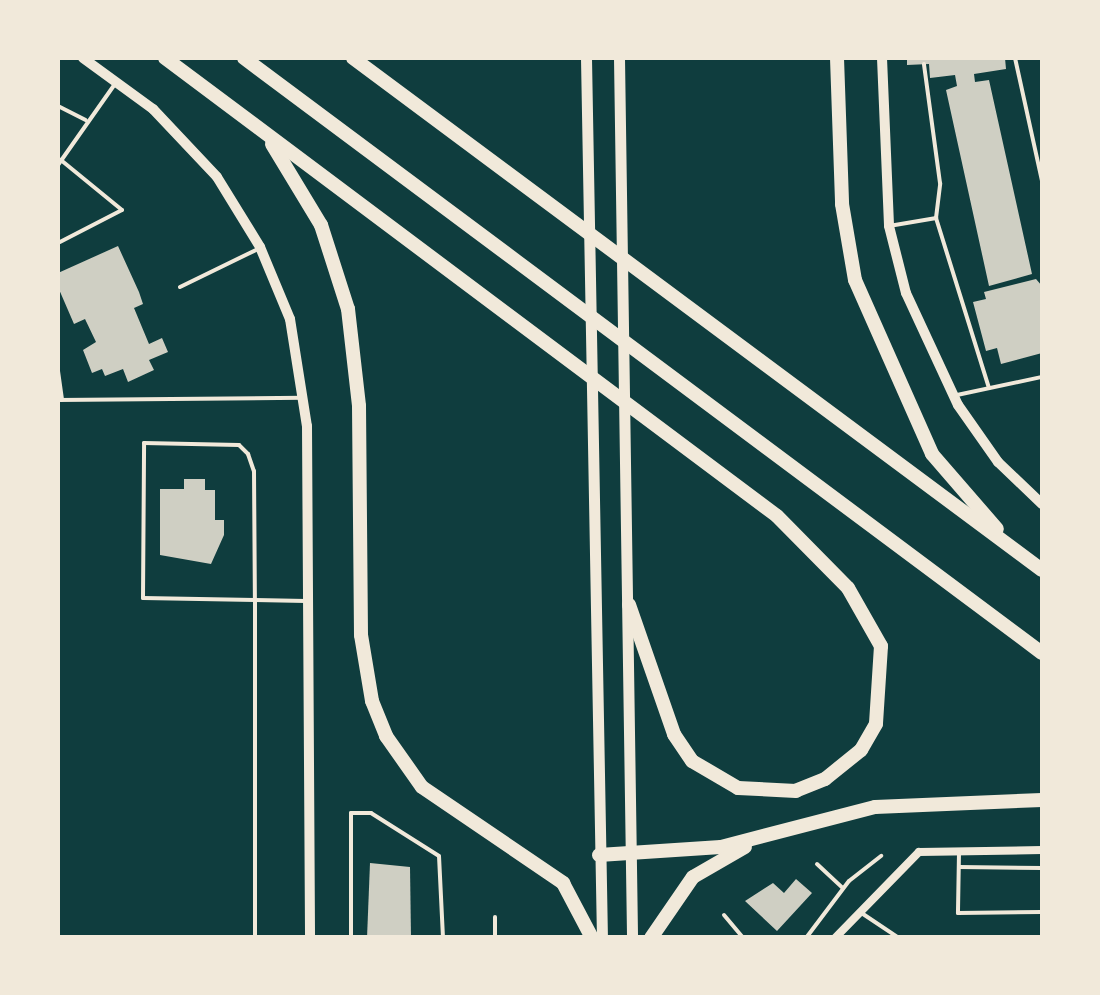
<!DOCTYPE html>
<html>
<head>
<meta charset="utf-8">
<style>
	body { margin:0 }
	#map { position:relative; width:1100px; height:995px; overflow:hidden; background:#0f3d3e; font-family:"Source Sans 3",sans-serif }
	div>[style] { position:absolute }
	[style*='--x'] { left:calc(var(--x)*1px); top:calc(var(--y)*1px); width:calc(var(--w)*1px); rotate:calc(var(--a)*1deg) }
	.building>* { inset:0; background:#cfcfc3 }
	.service>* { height:4px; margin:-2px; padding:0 2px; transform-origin:2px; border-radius:2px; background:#f1e9da }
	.minor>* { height:8px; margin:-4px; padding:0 4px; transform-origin:4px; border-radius:4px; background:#f1e9da }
	.tertiary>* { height:10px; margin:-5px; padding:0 5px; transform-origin:5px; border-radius:5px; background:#f1e9da }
	.secondary>* { height:11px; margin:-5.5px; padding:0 5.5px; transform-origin:5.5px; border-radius:5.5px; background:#f1e9da }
	.motorway>* { height:14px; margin:-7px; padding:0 7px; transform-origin:7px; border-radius:7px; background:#f1e9da }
	span { translate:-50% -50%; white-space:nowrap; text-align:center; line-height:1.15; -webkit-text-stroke:8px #f1e9da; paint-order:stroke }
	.frame { position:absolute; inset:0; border:60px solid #f1e9da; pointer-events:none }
</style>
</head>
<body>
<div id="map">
	<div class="building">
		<i style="clip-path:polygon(907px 58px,1005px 58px,1006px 69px,974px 74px,975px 82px,989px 80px,1032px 274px,989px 286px,946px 90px,957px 86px,955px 75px,930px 78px,929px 64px,907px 65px)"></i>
		<i style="clip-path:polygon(118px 246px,139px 292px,143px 304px,134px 308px,149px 344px,162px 338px,168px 352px,149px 360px,154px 370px,128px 382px,123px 369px,105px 376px,102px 369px,92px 373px,83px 350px,96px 342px,85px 319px,74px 324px,58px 287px,58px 273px)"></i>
		<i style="clip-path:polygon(1036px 279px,1042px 286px,1042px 353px,1001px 364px,997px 348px,986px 351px,973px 302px,986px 299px,984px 292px)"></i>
		<i style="clip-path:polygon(184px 479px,205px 479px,205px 490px,215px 490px,215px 520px,224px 520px,224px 535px,211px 564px,160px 555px,160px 489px,184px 489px)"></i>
		<i style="clip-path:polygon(370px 863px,410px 867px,411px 938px,367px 938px)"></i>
		<i style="clip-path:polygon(796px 879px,812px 893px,777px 931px,745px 901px,773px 883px,784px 893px)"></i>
	</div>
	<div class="service">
		<i style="--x:1015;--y:58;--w:126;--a:77.6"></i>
		<i style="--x:58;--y:106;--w:31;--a:27"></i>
		<i style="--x:58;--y:165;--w:99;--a:-54.9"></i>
		<i style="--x:936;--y:218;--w:178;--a:72.7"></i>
		<i style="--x:889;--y:226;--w:48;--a:-9.7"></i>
		<i style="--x:936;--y:218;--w:35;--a:-83"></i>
		<i style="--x:940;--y:183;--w:120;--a:-97.7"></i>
		<i style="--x:58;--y:243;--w:72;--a:-27.3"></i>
		<i style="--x:122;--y:210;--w:79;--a:-140.7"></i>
		<i style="--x:180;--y:287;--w:85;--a:-26"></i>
		<i style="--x:58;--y:371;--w:29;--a:82"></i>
		<i style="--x:957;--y:395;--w:87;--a:-12"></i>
		<i style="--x:58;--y:400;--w:245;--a:-0.5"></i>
		<i style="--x:959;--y:853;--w:60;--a:91"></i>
		<i style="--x:958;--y:913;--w:84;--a:-0.7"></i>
		<i style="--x:817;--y:864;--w:35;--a:43"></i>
		<i style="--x:959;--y:867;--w:83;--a:0.7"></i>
		<i style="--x:860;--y:912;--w:47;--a:33.7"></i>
		<i style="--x:724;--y:915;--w:30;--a:50"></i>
		<i style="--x:495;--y:917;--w:21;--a:90"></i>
		<i style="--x:255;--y:938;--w:338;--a:-90"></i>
		<i style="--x:255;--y:600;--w:112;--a:-179"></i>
		<i style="--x:143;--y:598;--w:155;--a:-89.6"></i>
		<i style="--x:144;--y:443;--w:95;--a:1.2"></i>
		<i style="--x:239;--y:445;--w:13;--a:45"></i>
		<i style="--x:248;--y:454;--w:18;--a:71"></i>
		<i style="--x:254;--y:471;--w:129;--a:89.6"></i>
		<i style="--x:255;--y:600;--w:51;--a:1.1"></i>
		<i style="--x:351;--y:938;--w:125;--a:-90"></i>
		<i style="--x:351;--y:813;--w:20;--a:0"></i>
		<i style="--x:371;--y:813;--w:80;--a:32.3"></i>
		<i style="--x:439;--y:856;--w:82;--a:87.2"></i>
		<i style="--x:806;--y:938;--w:71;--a:-53"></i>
		<i style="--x:849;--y:881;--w:41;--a:-38"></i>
	</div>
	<div class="minor">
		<i style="--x:835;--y:938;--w:120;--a:-45.7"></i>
		<i style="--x:919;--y:852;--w:123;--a:-0.9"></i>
	</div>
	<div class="tertiary">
		<i style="--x:83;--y:58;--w:87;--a:36.1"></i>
		<i style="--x:153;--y:109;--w:93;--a:46.7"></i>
		<i style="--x:217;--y:177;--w:82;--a:58.4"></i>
		<i style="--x:260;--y:247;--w:78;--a:67.4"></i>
		<i style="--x:290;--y:319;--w:108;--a:81"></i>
		<i style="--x:307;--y:426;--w:512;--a:89.66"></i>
		<i style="--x:882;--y:58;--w:168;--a:87.6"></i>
		<i style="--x:889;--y:226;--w:69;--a:75.8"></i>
		<i style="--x:906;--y:293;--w:123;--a:65.1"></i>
		<i style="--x:958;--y:405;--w:70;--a:54.9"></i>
		<i style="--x:998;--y:462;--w:61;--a:43.7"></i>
	</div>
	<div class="secondary">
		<i style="--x:586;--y:58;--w:880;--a:88.96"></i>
		<i style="--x:619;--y:58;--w:880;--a:89.15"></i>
	</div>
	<div class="motorway">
		<i style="--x:165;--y:58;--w:764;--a:36.81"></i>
		<i style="--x:777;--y:516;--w:101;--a:45.4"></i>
		<i style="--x:848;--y:588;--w:67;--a:60.4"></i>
		<i style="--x:881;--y:646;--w:78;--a:93.7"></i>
		<i style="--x:876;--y:724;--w:30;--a:120"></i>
		<i style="--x:861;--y:750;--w:46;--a:141.1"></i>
		<i style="--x:825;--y:779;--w:31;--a:158"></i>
		<i style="--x:796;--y:791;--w:58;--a:-177"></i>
		<i style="--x:738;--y:788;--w:53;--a:-149.6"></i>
		<i style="--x:692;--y:761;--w:32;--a:-124"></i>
		<i style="--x:674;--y:734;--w:137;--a:-109.2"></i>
		<i style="--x:244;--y:58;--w:995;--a:36.71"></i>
		<i style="--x:353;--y:58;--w:858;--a:36.62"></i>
		<i style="--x:837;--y:58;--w:146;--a:88"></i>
		<i style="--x:842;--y:204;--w:77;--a:80.3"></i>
		<i style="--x:855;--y:280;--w:190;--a:66.1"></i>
		<i style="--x:932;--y:454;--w:99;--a:49.1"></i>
		<i style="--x:272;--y:144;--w:95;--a:58.8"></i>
		<i style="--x:321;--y:225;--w:88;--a:72.2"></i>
		<i style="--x:348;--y:309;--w:98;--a:83.5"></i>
		<i style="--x:359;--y:406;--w:229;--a:89.5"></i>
		<i style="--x:361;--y:635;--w:67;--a:80.5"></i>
		<i style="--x:372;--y:701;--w:38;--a:68"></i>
		<i style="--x:386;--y:736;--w:62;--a:54.8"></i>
		<i style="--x:422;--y:787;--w:171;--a:34.2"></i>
		<i style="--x:563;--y:883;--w:62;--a:62.2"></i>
		<i style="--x:599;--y:855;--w:122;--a:-3.8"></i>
		<i style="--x:721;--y:847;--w:159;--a:-14.6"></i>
		<i style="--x:875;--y:807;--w:167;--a:-2.4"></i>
		<i style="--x:651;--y:938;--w:74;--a:-55.5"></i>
		<i style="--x:693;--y:877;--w:60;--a:-30"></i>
	</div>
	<div class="frame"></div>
</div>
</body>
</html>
